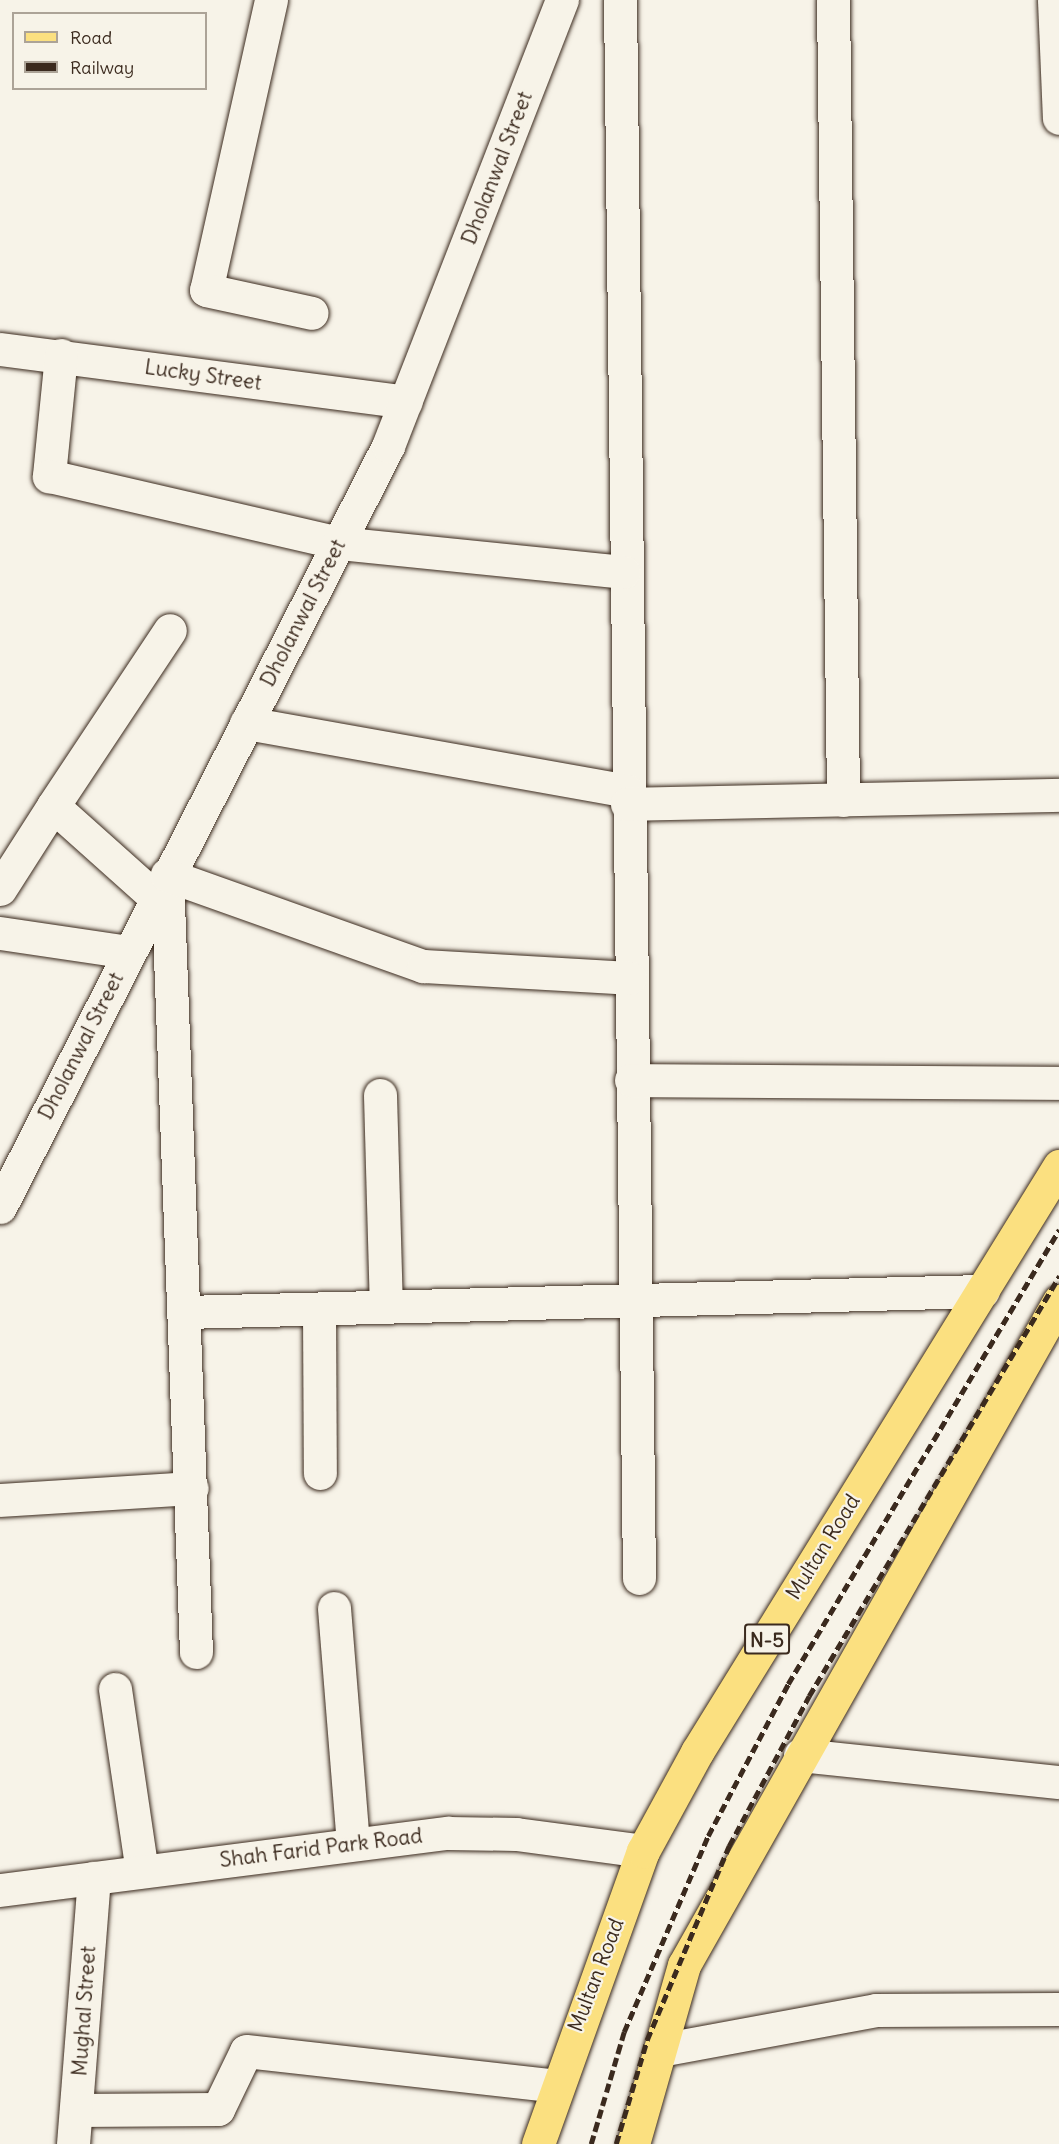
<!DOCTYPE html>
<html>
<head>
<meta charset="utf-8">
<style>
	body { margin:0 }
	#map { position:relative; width:1059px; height:2144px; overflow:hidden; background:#f7f3e8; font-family:Delius,sans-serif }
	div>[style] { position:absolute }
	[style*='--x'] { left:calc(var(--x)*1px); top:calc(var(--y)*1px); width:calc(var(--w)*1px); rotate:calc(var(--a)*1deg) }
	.roads { filter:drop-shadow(0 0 2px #3b2a1e) drop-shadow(0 0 2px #3b2a1e) }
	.minor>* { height:33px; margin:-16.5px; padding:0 16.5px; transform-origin:16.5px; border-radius:16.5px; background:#f7f3e8 }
	.major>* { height:33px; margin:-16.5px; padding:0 16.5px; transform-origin:16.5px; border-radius:16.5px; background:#fbe080 }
	.rail>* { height:4.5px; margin-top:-2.25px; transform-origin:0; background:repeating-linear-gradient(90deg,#3b2a1e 0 9px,transparent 0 13.5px) }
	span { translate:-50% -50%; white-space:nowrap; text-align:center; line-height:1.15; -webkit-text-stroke:4.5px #f7f3e8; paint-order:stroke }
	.shield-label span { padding:2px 4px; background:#f7f3e8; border:2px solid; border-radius:4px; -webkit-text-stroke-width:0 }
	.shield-label { font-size:20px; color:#3b2a1e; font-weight:700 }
	.street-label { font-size:21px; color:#3b2a1e }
	.legend { position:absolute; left:12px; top:12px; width:195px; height:78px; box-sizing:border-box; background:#f7f3e8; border:2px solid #aca397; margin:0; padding:8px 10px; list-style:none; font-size:18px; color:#3b2a1e }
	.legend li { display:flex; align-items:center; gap:12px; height:30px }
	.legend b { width:30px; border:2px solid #aca397 }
</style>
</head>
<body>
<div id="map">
	<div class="roads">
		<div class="minor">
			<i style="--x:271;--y:0;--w:297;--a:102.6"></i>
			<i style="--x:206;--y:290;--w:108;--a:12.2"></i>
			<i style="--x:620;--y:0;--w:1578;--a:89.31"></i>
			<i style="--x:833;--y:0;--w:800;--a:89.28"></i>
			<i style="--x:1054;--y:0;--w:118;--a:87.6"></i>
			<i style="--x:0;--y:349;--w:409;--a:7.4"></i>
			<i style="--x:61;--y:355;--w:122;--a:95.7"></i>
			<i style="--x:49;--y:476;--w:298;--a:13"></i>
			<i style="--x:339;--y:543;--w:286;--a:5.8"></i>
			<i style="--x:246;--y:723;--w:387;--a:10.1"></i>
			<i style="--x:627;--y:804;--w:432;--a:-1.2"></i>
			<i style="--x:0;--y:889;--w:98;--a:-57.4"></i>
			<i style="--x:156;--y:898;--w:138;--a:-138.2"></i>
			<i style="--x:53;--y:806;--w:211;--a:-56.4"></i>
			<i style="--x:0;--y:933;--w:130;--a:8.4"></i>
			<i style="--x:631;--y:1080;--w:428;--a:0.4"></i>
			<i style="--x:380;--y:1095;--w:211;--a:88.4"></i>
			<i style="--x:0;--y:1207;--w:854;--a:-62.98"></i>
			<i style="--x:388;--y:446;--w:479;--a:-68.7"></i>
			<i style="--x:319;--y:1309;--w:164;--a:89.7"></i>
			<i style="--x:185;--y:1312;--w:798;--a:-1.51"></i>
			<i style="--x:0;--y:1500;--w:192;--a:-3.6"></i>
			<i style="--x:334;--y:1608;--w:236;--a:85.4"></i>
			<i style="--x:196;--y:1652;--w:778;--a:-92.14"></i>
			<i style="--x:167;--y:875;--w:272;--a:19.6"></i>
			<i style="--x:423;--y:966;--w:207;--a:3.3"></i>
			<i style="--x:115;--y:1689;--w:184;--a:81.6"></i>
			<i style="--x:800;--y:1755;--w:260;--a:6"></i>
			<i style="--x:0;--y:1890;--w:452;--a:-7.3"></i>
			<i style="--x:448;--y:1833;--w:68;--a:0.8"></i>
			<i style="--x:516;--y:1834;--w:128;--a:7.6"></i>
			<i style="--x:660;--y:2050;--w:220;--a:-10.5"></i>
			<i style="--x:876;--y:2010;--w:183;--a:-0.3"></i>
			<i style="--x:76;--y:2110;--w:142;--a:-0.4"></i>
			<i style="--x:218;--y:2109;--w:64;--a:-64.2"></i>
			<i style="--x:246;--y:2051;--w:313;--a:6.4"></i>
			<i style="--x:73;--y:2144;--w:267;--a:-85.5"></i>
		</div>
		<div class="major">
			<i style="--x:538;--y:2144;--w:311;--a:-70.3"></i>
			<i style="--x:643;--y:1851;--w:113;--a:-61.4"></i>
			<i style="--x:697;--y:1752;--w:689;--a:-58.29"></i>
			<i style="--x:633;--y:2144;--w:186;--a:-74.1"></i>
			<i style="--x:684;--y:1965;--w:763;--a:-60.54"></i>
		</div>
	</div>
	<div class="rail">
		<i style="--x:591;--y:2144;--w:117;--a:-73.6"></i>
		<i style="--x:624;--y:2032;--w:213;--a:-66.8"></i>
		<i style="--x:708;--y:1836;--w:172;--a:-62.2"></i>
		<i style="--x:788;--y:1684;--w:529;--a:-59.17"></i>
		<i style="--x:616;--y:2144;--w:109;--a:-73.4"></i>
		<i style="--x:647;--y:2040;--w:211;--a:-67.1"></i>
		<i style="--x:729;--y:1846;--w:170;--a:-61.9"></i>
		<i style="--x:809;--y:1696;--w:489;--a:-59.2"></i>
	</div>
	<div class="shield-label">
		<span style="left:767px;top:1639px">N-5</span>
	</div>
	<div class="street-label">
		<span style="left:497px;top:168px;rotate:-69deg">Dholanwal Street</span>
		<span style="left:203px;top:375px;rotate:8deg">Lucky Street</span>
		<span style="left:303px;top:613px;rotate:-63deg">Dholanwal Street</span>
		<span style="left:81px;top:1046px;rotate:-63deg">Dholanwal Street</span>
		<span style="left:823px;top:1547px;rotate:-58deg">Multan Road</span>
		<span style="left:321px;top:1848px;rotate:-7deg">Shah Farid Park Road</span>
		<span style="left:596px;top:1975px;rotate:-69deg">Multan Road</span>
		<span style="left:84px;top:2011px;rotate:-86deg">Mughal Street</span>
	</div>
	<ul class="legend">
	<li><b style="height:8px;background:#fbe080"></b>Road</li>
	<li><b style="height:8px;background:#3b2a1e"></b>Railway</li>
	</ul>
</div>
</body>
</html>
